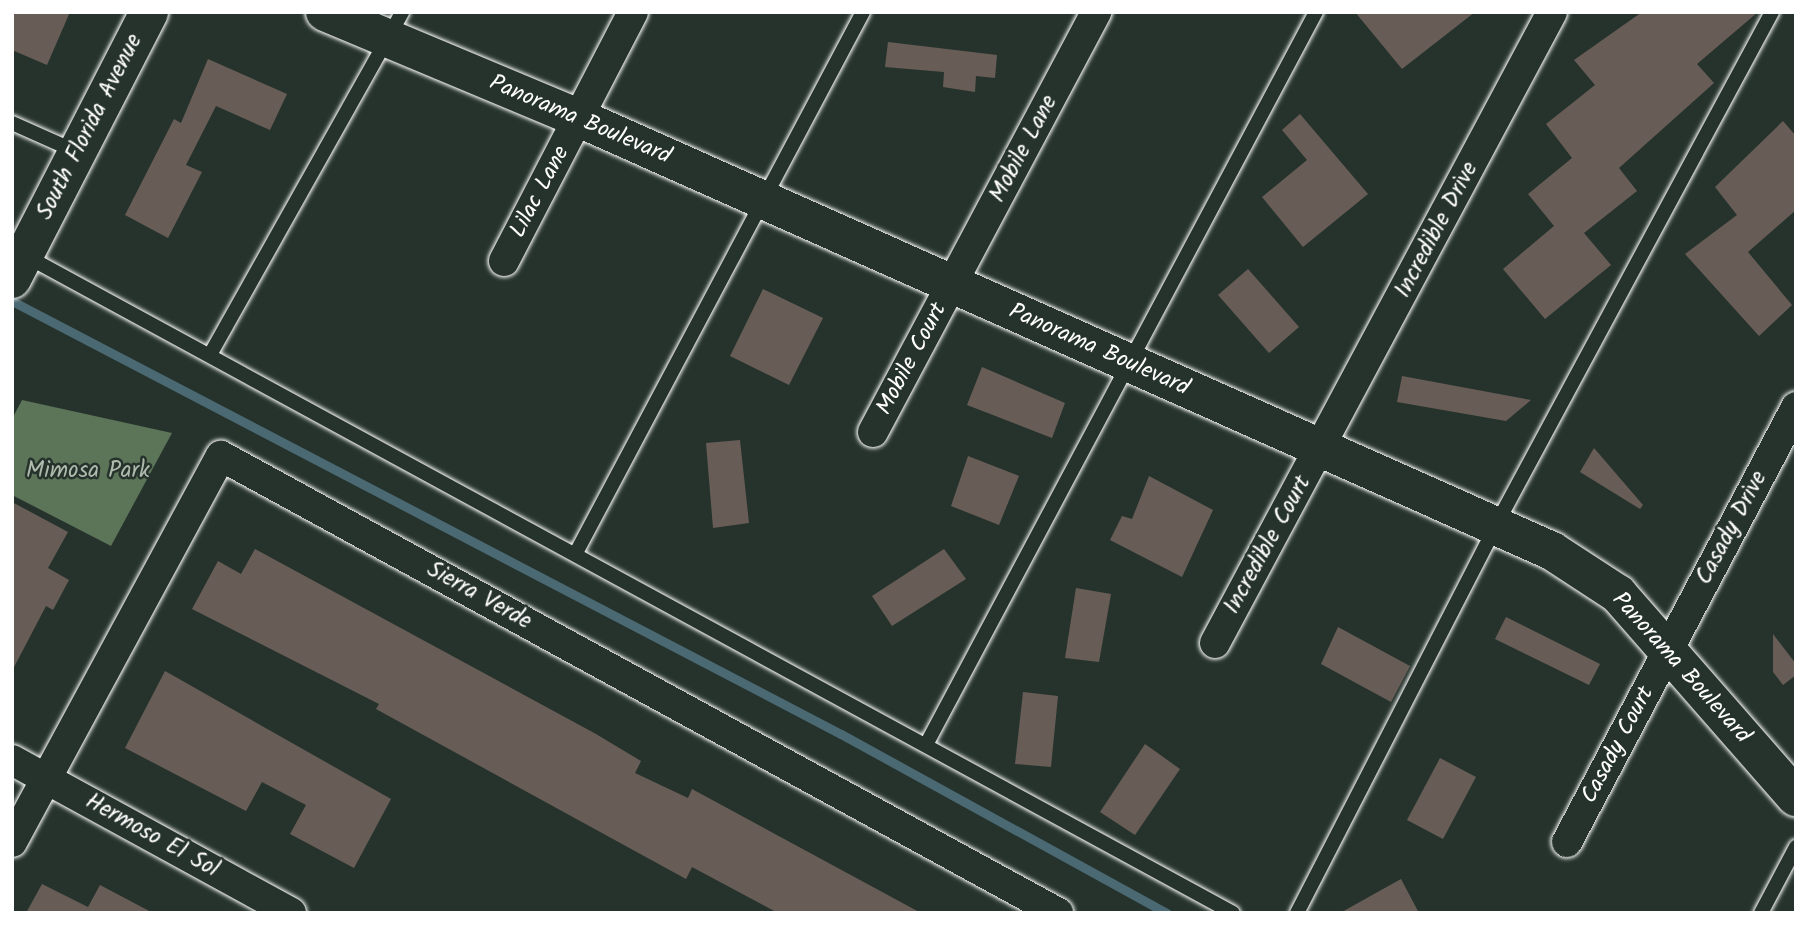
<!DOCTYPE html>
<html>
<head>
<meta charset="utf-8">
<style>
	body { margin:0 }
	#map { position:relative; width:1808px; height:925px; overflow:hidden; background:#26332d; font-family:Kalam,sans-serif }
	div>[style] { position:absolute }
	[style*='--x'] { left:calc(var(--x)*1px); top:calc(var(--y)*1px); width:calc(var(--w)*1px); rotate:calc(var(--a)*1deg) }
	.green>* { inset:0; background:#5c7458 }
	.stream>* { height:9px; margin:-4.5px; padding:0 4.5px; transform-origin:4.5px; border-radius:4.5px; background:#4b6972 }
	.building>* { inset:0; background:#685d56 }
	.roads { filter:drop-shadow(0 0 2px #fff) drop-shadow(0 0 2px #fff) }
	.lane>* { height:14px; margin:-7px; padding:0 7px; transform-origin:7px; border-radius:7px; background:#26332d }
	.street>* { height:30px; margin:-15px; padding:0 15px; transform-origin:15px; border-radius:15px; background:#26332d }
	.secondary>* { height:38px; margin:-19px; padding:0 19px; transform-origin:19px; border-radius:19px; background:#26332d }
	span { translate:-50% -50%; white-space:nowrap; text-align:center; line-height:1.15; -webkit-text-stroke:5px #26332d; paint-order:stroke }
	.street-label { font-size:23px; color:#fff }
	.park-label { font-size:23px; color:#aebaac }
	.frame { position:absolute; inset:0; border:14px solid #fff; pointer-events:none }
</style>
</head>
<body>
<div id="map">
	<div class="green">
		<i style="clip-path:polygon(22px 400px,172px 433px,111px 546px,12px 495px,12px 419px)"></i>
	</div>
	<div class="stream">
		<i style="--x:12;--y:301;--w:935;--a:27.58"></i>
		<i style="--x:841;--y:734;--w:372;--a:28.8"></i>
	</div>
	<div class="building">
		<i style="clip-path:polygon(12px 12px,70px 12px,47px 65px,12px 50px)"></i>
		<i style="clip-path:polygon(1355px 12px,1475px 12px,1402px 69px)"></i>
		<i style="clip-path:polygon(1642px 12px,1758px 12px,1697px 64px,1714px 83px,1619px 168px,1637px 191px,1584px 233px,1611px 265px,1545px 319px,1503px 269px,1554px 226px,1528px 194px,1572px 158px,1546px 124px,1595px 85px,1574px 60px)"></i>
		<i style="clip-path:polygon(888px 42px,997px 55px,995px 78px,976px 76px,975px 92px,943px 87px,944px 72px,885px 67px)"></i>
		<i style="clip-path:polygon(208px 59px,287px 94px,270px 130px,216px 106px,186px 165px,202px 172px,168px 238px,125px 215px,174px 119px,181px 123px)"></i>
		<i style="clip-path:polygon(1300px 114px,1368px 194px,1303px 247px,1262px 197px,1307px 160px,1282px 130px)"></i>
		<i style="clip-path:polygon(1783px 121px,1796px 136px,1796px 210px,1748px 252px,1792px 305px,1759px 336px,1685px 254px,1737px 215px,1715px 187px)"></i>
		<i style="clip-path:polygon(1248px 269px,1299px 327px,1269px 353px,1218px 295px)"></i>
		<i style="clip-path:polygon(763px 289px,823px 318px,789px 385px,730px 356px)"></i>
		<i style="clip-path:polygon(982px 367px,1065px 403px,1052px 438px,967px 405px)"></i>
		<i style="clip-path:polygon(1402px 376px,1531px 400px,1506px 421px,1397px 402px)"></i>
		<i style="clip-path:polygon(740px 440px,749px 523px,713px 528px,706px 443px)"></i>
		<i style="clip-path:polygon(1594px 448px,1643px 505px,1640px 509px,1580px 472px)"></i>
		<i style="clip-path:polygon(968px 456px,1019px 476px,999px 525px,951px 506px)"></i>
		<i style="clip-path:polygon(1149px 476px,1213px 510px,1182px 577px,1110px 540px,1122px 516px,1132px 519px)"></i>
		<i style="clip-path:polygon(12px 502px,68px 532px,48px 568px,69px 580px,53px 610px,46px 606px,12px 671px)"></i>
		<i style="clip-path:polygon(255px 549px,596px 734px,641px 761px,635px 773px,688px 798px,692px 789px,921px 913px,778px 913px,692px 867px,686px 879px,376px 709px,379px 704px,192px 609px,218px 561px,241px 574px)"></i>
		<i style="clip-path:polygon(944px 549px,966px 579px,892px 626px,872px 596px)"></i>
		<i style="clip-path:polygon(1076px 588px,1111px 594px,1099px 662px,1065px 658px)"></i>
		<i style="clip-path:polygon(1506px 617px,1600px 664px,1589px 685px,1495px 639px)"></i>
		<i style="clip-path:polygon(1338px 627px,1410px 666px,1391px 702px,1321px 664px)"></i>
		<i style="clip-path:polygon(1773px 634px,1796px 664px,1796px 675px,1783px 685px,1773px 672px)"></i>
		<i style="clip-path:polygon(165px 671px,391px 799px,354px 868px,290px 834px,306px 805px,262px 782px,246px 811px,125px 748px)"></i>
		<i style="clip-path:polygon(1023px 692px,1058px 696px,1051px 767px,1015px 764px)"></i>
		<i style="clip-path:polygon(1145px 744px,1180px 769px,1135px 835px,1100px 812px)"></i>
		<i style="clip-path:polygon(1440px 758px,1476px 777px,1443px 839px,1407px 820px)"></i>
		<i style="clip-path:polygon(1401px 879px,1419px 913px,1340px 913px)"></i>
		<i style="clip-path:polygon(42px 884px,88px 907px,100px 885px,153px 913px,26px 913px)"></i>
	</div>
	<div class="roads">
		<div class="lane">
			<i style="--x:12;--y:123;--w:69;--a:24"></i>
			<i style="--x:26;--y:256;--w:1374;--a:28.56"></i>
			<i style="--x:211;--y:353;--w:391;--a:-60.7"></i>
			<i style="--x:577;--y:551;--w:610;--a:-62.05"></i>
			<i style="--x:927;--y:743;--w:828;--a:-61.98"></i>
			<i style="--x:1297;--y:913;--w:436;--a:-62.8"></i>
			<i style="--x:1496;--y:525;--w:583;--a:-61.72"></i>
			<i style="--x:1761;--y:913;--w:75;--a:-62.1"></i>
		</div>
		<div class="street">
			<i style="--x:504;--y:261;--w:280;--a:-62.6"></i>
			<i style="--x:873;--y:432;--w:476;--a:-62"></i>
			<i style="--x:1215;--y:643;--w:715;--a:-61.89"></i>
			<i style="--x:12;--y:760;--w:318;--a:28.7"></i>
			<i style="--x:12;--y:842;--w:439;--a:-61.6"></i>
			<i style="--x:221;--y:456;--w:954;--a:28.63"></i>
			<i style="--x:1567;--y:842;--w:492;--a:-62.2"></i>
		</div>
		<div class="secondary">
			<i style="--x:325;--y:12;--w:275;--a:22.7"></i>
			<i style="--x:579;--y:118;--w:1065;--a:23.99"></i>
			<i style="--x:1552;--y:551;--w:79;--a:33.1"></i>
			<i style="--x:1618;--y:594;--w:270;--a:48.8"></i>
			<i style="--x:12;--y:279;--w:300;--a:-62.8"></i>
		</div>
	</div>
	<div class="street-label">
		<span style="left:580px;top:120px;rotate:23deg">Panorama Boulevard</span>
		<span style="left:90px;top:127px;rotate:-63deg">South Florida Avenue</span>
		<span style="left:1024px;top:149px;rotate:-62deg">Mobile Lane</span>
		<span style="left:540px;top:192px;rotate:-62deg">Lilac Lane</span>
		<span style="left:1437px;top:230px;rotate:-62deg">Incredible Drive</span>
		<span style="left:1099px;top:350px;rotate:24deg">Panorama Boulevard</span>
		<span style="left:912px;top:359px;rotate:-62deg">Mobile Court</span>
		<span style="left:1732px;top:528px;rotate:-62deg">Casady Drive</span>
		<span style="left:1268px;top:545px;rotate:-61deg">Incredible Court</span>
		<span style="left:479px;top:596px;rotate:29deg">Sierra Verde</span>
		<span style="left:1681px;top:668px;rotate:48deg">Panorama Boulevard</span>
		<span style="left:1618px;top:745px;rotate:-62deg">Casady Court</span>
		<span style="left:152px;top:836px;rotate:29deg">Hermoso El Sol</span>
	</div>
	<div class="park-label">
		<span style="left:88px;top:471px">Mimosa Park</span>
	</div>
	<div class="frame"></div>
</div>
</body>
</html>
